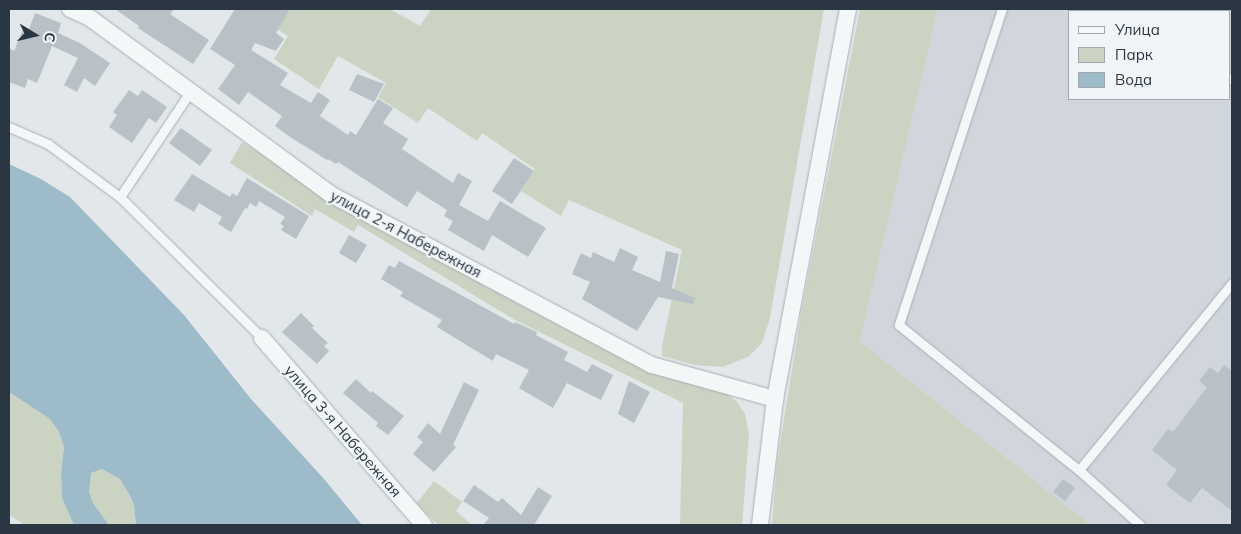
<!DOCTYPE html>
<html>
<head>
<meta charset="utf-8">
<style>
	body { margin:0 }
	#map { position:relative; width:1241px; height:534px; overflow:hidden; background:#e2e7ea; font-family:Mulish,sans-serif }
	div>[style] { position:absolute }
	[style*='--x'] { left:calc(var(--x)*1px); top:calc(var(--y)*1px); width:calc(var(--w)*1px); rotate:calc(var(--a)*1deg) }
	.built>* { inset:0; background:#d0d6dc }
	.green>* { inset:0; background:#cbd4c3 }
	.water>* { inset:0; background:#9ebbc9 }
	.building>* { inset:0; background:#b9c1c7 }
	.roads { filter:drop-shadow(0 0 1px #a7afb4) drop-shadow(0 0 1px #a7afb4) }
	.lane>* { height:9px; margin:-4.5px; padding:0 4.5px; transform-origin:4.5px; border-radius:4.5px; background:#f4f7f8 }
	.street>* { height:16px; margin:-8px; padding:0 8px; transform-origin:8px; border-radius:8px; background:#f4f7f8 }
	span { translate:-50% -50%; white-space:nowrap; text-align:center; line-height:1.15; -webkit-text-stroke:4px #f1f5f7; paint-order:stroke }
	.street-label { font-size:15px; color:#2a3742 }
	.frame { position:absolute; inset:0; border:10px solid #2a3742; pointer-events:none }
	.legend { position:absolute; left:1068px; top:10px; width:162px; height:90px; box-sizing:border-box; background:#f1f5f7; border:1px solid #a1a9af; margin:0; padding:6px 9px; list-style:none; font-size:15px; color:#2a3742 }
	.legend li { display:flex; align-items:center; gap:10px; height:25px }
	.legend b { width:25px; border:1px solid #a1a9af }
	.north { position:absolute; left:10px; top:10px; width:50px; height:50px; -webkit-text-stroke:4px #f1f5f7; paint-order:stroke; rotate:99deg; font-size:14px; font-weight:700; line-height:20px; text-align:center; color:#2a3742 }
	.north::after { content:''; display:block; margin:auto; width:18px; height:22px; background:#2a3742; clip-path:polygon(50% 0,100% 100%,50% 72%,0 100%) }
</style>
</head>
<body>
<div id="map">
	<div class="built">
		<i style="clip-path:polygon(evenodd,938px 9px,1232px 9px,1232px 525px,1091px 525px,860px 341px,938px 9px,1070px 11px,1230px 11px,1230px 99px,1070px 99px,1070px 11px)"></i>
	</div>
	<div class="green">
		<i style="clip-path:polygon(244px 9px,390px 9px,420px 26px,431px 9px,824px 9px,770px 318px,762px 343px,748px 357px,723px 367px,695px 365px,662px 356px,662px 346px,682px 250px,569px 200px,561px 216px,521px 191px,535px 169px,482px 133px,477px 141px,428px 108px,418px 123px,378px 97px,386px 83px,338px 56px,319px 89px,274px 59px,288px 36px)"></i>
		<i style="clip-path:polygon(860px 9px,938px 9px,860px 341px,1091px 525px,772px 525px,777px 463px,802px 308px)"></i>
		<i style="clip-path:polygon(242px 142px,341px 204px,724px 391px,737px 402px,745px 414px,749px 434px,742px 525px,680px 525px,683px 403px,515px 320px,358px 225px,354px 232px,315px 209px,312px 216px,230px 163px)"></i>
		<i style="clip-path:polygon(9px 392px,50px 419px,59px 432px,64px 447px,61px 473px,62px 498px,74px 525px,25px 525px,9px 515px)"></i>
		<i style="clip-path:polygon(102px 469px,120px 479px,129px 494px,134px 505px,136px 525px,109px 525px,93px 503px,89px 492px,89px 478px,91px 473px)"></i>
		<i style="clip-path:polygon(434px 481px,462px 502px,456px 511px,472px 525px,438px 525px,417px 503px)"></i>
	</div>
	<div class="water">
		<i style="clip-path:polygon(9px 164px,41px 179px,70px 197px,184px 315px,251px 399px,324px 479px,362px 525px,136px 525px,134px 505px,129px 494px,120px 479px,102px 469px,91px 473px,89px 492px,93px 503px,109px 525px,74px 525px,62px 498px,61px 473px,64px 447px,59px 432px,50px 419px,9px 392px)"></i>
	</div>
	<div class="building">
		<i style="clip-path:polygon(115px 9px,174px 9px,170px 14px,209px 40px,193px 64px,138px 28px,139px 26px)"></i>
		<i style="clip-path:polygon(235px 9px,290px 9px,276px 33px,284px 39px,276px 51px,255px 43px,251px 50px,288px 73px,280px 85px,311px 103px,318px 92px,330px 100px,320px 116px,348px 135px,350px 131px,356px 135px,378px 99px,393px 108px,383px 123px,408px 139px,402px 149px,453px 183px,458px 173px,472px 181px,459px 205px,488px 221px,500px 201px,546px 228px,528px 257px,492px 235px,484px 251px,448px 230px,453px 221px,444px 216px,447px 210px,417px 191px,407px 207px,338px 162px,336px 164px,328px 159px,327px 160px,290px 137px,275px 126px,282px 116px,248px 92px,239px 105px,218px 89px,235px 65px,210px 49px)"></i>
		<i style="clip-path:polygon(35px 13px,61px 23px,58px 33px,80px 43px,110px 63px,95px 86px,84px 78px,77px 92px,64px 85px,78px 58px,52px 46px,37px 83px,28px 79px,25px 88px,9px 82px,9px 48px,14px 51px,24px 27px,29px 29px)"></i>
		<i style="clip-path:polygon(357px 74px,384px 84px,374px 102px,349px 90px)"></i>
		<i style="clip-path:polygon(129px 90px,138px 96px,142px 90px,167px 107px,156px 123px,149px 118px,132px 143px,109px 127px,117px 115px,113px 112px)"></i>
		<i style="clip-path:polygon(181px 128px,212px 150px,200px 166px,169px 143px)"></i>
		<i style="clip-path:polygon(514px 158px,534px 171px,512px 204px,492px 191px)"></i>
		<i style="clip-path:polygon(192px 174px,230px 197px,232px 193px,237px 196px,247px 178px,309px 216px,296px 239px,281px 230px,284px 226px,280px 224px,285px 217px,259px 201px,256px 207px,250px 203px,247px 209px,245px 208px,231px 232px,218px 224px,222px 217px,199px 203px,194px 212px,174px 200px)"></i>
		<i style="clip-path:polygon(349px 235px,367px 245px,356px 263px,339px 253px)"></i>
		<i style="clip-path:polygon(620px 248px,638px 257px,632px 270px,660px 282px,666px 251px,679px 254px,672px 288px,695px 298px,693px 304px,658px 297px,637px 331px,582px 299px,590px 282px,572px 274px,581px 253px,591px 258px,593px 252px,614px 262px)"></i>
		<i style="clip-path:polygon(399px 261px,514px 324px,515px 322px,537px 332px,536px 335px,568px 352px,564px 360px,587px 372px,592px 364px,613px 375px,601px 400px,567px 383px,553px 408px,519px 388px,529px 370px,496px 354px,493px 361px,437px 327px,442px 320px,400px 296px,403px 292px,381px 279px,389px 265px,395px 268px)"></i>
		<i style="clip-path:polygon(301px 313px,314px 326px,312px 328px,328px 343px,324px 346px,329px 351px,317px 364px,282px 332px)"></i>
		<i style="clip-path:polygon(1224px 365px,1232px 371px,1232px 511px,1202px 488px,1190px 503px,1166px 485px,1177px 470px,1152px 450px,1168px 429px,1173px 432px,1207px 387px,1199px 381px,1210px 367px,1218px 373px)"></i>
		<i style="clip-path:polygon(356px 379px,371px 393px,372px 391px,404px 416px,388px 435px,376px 426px,378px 423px,343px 393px)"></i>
		<i style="clip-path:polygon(629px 381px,650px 392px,634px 423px,618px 414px)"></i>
		<i style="clip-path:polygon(464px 382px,479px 390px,453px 445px,456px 447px,434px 472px,413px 454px,423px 442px,417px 437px,428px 423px,440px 434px)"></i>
		<i style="clip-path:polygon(1063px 479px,1075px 488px,1065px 501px,1053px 492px)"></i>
		<i style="clip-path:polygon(474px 485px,498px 502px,502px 498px,521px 515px,538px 487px,552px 496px,534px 525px,483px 525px,489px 518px,463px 501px)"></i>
	</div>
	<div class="roads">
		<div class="lane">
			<i style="--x:1002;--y:9;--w:332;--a:108.1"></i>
			<i style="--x:899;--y:325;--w:231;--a:38.9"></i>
			<i style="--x:1137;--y:9;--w:4;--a:27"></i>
			<i style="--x:1230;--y:78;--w:3;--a:45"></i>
			<i style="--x:190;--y:92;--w:126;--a:123.7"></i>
			<i style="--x:120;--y:197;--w:200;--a:44.8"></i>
			<i style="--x:9;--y:127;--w:43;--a:23.6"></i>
			<i style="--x:48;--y:144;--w:89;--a:36.4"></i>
			<i style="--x:1140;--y:525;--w:82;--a:-138"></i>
			<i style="--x:1079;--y:470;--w:242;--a:-50.7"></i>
		</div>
		<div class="street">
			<i style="--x:70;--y:9;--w:22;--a:24"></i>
			<i style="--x:90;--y:18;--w:300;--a:36.2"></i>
			<i style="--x:332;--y:195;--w:362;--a:28"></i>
			<i style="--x:652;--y:365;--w:128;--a:15.5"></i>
			<i style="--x:262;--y:338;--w:247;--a:49.1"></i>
			<i style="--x:760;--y:525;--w:127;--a:-83.2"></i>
			<i style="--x:775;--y:399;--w:397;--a:-79.4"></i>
		</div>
	</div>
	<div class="street-label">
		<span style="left:406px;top:234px;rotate:28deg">улица 2-я Набережная</span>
		<span style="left:343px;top:431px;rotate:49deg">улица 3-я Набережная</span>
	</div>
	<div class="frame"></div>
	<ul class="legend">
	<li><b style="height:6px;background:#f4f7f8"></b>Улица</li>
	<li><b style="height:14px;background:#cbd4c3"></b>Парк</li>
	<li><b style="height:14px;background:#9ebbc9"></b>Вода</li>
	</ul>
	<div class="north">С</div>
</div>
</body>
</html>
